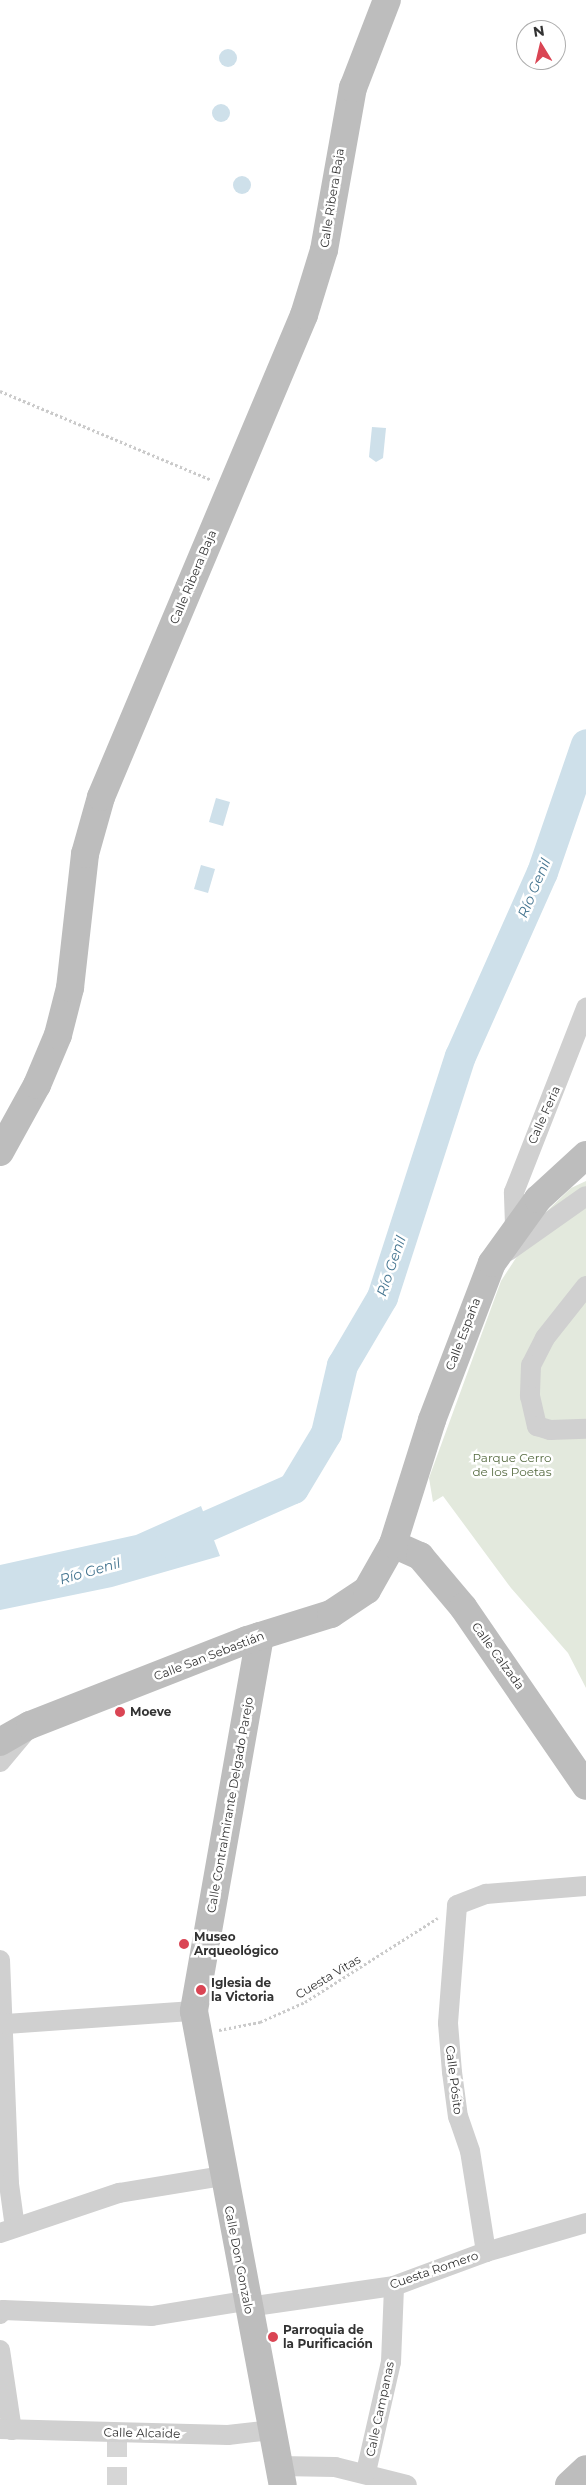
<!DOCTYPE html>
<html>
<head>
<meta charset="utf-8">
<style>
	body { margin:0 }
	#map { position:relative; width:586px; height:2485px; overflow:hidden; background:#fff; font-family:Montserrat,sans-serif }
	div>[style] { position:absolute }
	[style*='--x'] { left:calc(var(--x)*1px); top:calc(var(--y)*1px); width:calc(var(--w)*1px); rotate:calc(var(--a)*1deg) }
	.green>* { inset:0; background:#e3e9dd }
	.water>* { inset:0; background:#cee0ea }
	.round { border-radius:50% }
	.river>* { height:31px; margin:-15.5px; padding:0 15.5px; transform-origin:15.5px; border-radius:15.5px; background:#cee0ea }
	.street-tunnel>* { height:20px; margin-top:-10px; transform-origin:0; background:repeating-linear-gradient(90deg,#d6d6d6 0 20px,transparent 0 30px) }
	.path>* { height:3px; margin-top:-1.5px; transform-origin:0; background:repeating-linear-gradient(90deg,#cacaca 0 2.5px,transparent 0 5px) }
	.street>* { height:20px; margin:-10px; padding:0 10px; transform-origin:10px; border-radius:10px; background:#d0d0d0 }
	.secondary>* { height:28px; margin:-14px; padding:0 14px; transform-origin:14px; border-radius:14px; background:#bdbdbd }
	.dots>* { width:14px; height:14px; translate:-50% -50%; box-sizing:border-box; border:2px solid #fff; border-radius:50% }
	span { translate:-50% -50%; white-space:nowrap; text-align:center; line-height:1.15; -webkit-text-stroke:5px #fff; paint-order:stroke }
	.street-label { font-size:12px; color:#333 }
	.park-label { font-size:12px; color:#576c42 }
	.poi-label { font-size:12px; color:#333; font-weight:700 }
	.left { translate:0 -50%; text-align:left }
	.water-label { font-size:14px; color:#457590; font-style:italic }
	.north { position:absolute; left:516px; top:20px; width:50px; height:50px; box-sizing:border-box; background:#fff; border:1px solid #adadad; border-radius:50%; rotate:351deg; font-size:14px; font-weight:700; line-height:20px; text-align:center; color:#333 }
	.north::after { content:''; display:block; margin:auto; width:18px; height:22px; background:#da4554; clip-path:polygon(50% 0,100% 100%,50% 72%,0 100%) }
</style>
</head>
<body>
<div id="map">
	<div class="green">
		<i style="clip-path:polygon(586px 1181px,586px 1688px,568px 1653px,511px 1588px,443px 1496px,433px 1502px,429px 1478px,501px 1281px,545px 1213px,571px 1188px)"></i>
	</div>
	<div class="water">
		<i class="round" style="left:219px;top:49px;width:18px;height:18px"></i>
		<i class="round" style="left:212px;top:104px;width:18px;height:18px"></i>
		<i class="round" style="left:233px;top:176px;width:18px;height:18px"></i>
		<i style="clip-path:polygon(372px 427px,386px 428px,383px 458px,376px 462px,369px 457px)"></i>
		<i style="clip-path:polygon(216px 798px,230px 802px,223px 826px,209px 822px)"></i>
		<i style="clip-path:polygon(201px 865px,215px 869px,208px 893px,194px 889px)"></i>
		<i style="clip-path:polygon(201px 1506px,220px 1556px,112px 1587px,0 1610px,0 1565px,136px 1535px)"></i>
	</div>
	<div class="river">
		<i style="--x:170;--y:1542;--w:134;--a:-23.7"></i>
		<i style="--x:293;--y:1488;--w:64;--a:-59"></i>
		<i style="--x:326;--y:1433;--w:70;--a:-76.8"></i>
		<i style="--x:342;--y:1365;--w:79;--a:-59.5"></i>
		<i style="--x:382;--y:1297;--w:253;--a:-72.1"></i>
		<i style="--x:460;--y:1056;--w:201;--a:-66"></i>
		<i style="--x:542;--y:872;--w:135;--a:-71"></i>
	</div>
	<div class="street-tunnel">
		<i style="--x:117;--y:2437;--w:48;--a:90"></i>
	</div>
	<div class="path">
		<i style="--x:0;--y:391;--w:230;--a:22.8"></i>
		<i style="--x:219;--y:2030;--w:42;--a:-11"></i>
		<i style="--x:260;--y:2022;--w:49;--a:-24"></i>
		<i style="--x:305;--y:2002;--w:157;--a:-32.3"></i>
	</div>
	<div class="street">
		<i style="--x:515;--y:1225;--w:33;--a:-92"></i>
		<i style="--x:514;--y:1192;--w:198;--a:-68.6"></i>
		<i style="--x:508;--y:1251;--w:95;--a:-35.2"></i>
		<i style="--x:586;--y:1286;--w:66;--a:128.3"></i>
		<i style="--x:545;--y:1338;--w:30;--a:117"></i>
		<i style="--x:531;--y:1365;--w:31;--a:92"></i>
		<i style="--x:530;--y:1396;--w:31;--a:77"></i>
		<i style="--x:537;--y:1426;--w:14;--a:17"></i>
		<i style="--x:550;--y:1430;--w:36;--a:-2"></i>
		<i style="--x:0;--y:1762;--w:38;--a:-50"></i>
		<i style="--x:0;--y:1960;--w:224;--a:87.7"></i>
		<i style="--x:9;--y:2184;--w:44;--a:82.2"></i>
		<i style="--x:6;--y:2024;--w:188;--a:-4"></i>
		<i style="--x:0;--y:2233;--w:126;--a:-18.6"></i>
		<i style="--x:119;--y:2193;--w:104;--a:-9.4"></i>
		<i style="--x:486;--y:2252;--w:102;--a:-99"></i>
		<i style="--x:470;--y:2151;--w:36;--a:-109"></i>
		<i style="--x:458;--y:2117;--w:45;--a:-97.6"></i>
		<i style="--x:452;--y:2072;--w:49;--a:-94.7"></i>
		<i style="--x:448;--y:2023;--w:118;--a:-85.6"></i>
		<i style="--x:457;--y:1905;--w:31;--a:-21"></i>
		<i style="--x:486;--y:1894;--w:100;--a:-4.6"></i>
		<i style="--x:248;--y:2307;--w:148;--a:-8.2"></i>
		<i style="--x:394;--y:2286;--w:98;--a:-20.3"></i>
		<i style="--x:486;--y:2252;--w:104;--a:-16.2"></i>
		<i style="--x:0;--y:2314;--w:5;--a:-53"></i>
		<i style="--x:3;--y:2310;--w:149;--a:2.3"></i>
		<i style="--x:152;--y:2316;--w:95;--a:-9.1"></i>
		<i style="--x:0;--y:2350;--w:81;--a:81.5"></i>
		<i style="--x:0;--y:2429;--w:228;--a:1.5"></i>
		<i style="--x:228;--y:2435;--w:44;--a:-6.5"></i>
		<i style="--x:279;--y:2466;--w:56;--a:1"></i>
		<i style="--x:335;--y:2467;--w:74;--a:14"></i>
		<i style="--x:366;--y:2472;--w:113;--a:-77.2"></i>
		<i style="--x:391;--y:2362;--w:76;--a:-87.7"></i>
	</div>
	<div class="secondary">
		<i style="--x:0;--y:1152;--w:77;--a:-61.1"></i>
		<i style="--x:37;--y:1085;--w:54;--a:-67.2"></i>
		<i style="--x:58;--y:1035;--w:49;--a:-75.7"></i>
		<i style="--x:70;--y:988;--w:135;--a:-83.6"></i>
		<i style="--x:85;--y:854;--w:59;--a:-74.3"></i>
		<i style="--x:101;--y:797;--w:523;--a:-67.16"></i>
		<i style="--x:304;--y:315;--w:68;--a:-72.9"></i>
		<i style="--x:324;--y:250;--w:165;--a:-79.9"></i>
		<i style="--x:353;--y:88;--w:94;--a:-68.9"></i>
		<i style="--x:393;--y:1544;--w:30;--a:24"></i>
		<i style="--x:420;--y:1556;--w:67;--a:49.9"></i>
		<i style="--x:463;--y:1607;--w:217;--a:55.5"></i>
		<i style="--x:260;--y:1636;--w:381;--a:100"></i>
		<i style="--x:194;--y:2011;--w:482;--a:79.4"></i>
		<i style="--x:0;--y:1742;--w:34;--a:-30"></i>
		<i style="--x:30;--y:1725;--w:233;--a:-21.4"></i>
		<i style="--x:247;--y:1640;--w:88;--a:-17.2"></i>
		<i style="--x:331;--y:1614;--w:43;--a:-33.7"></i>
		<i style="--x:367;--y:1590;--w:53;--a:-60.5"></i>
		<i style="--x:393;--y:1544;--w:130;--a:-72.5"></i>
		<i style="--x:432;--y:1420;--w:168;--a:-69.1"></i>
		<i style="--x:492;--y:1263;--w:79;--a:-54.3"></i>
		<i style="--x:538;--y:1199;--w:65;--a:-42.5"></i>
		<i style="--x:569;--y:2485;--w:23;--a:-43"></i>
	</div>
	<div class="dots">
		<i style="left:120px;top:1712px;background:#da4554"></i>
		<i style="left:184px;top:1944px;background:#da4554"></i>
		<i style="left:201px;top:1990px;background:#da4554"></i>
		<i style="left:273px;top:2337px;background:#da4554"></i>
	</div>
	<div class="street-label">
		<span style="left:332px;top:198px;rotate:-81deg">Calle Ribera Baja</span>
		<span style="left:193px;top:577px;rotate:-67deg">Calle Ribera Baja</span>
		<span style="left:544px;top:1115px;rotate:-66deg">Calle Feria</span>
		<span style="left:463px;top:1334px;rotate:-69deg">Calle España</span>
		<span style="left:209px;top:1656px;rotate:-21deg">Calle San Sebastián</span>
		<span style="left:498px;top:1656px;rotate:54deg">Calle Calzada</span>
		<span style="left:230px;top:1805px;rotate:-80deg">Calle Contralmirante Delgado Parejo</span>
		<span style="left:328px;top:1977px;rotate:-31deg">Cuesta Vitas</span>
		<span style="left:454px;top:2080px;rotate:83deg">Calle Pósito</span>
		<span style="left:239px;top:2260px;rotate:79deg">Calle Don Gonzalo</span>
		<span style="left:434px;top:2270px;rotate:-19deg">Cuesta Romero</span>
		<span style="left:380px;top:2409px;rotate:-78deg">Calle Campanas</span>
		<span style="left:142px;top:2433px;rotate:1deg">Calle Alcaide</span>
	</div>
	<div class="park-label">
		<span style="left:512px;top:1465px">Parque Cerro<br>de los Poetas</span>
	</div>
	<div class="poi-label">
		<span class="left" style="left:130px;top:1712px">Moeve</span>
		<span class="left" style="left:194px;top:1944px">Museo<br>Arqueológico</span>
		<span class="left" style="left:211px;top:1990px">Iglesia de<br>la Victoria</span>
		<span class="left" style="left:283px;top:2337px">Parroquia de<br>la Purificación</span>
	</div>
	<div class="water-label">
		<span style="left:534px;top:888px;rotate:-67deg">Río Genil</span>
		<span style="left:391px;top:1266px;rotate:-71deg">Río Genil</span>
		<span style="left:90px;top:1571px;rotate:-16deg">Río Genil</span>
	</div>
	<div class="north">N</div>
</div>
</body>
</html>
